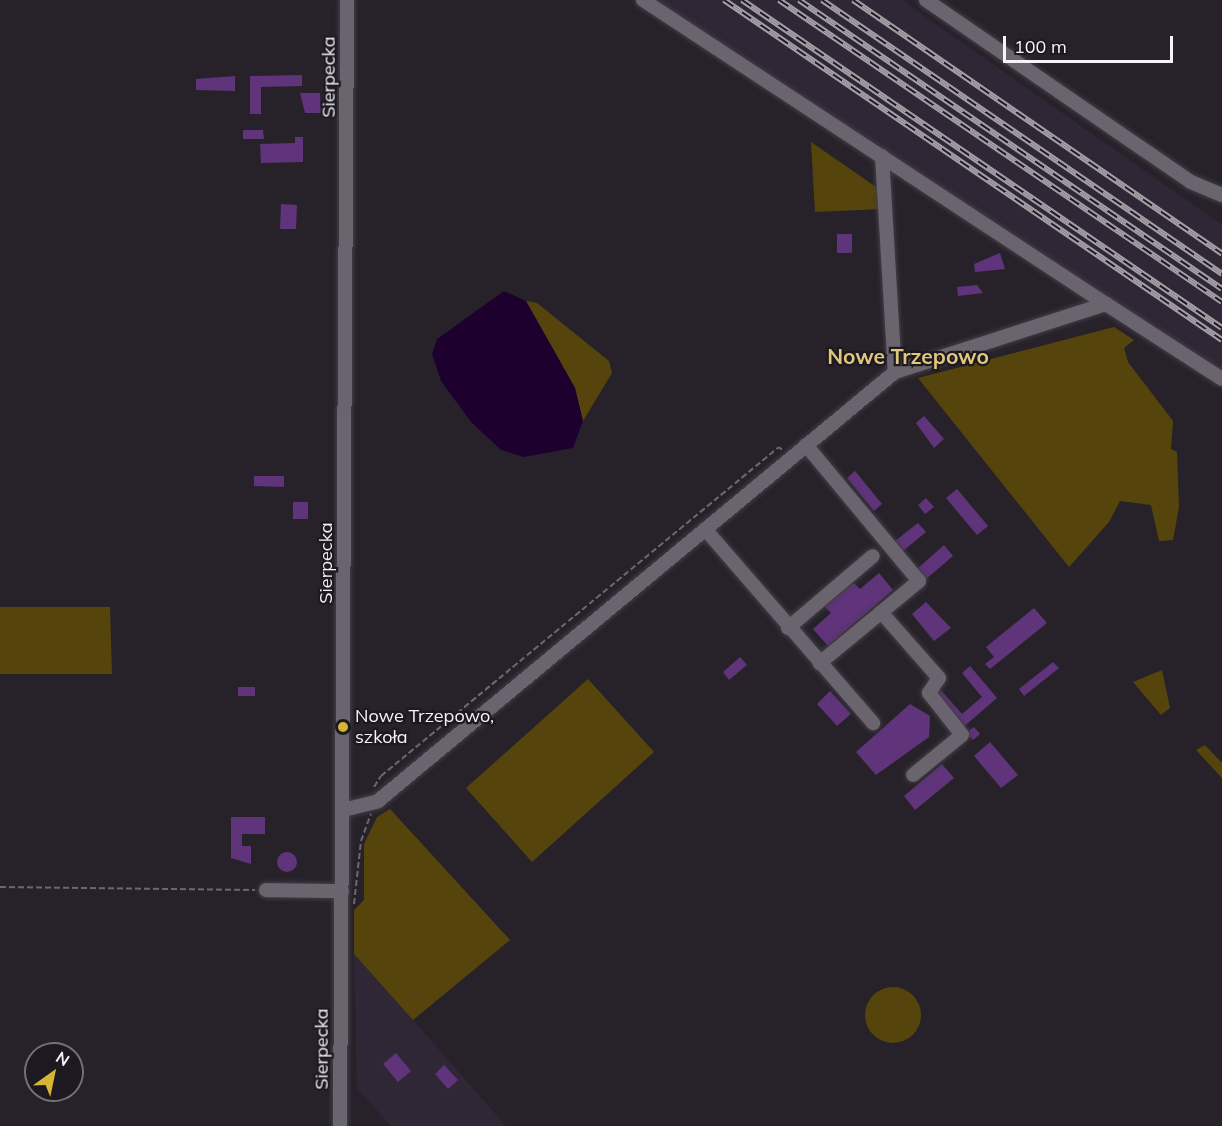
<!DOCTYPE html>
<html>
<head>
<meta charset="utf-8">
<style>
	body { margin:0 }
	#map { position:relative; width:1222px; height:1126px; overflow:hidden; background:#27222a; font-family:Mulish,sans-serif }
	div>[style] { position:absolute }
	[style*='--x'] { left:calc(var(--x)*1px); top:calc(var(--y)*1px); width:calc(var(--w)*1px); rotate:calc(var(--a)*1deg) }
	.built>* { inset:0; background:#2f2735 }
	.green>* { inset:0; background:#55450c }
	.round { border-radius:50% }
	.water>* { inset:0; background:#1e002f }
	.building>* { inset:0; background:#5f347a }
	.path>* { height:2px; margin-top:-1px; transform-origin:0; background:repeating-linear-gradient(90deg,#6c686f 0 6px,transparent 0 9px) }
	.roads { filter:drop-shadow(0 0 2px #423e45) drop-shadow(0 0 2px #423e45) }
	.minor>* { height:14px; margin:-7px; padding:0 7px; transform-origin:7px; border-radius:7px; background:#6a646e }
	.rail>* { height:6px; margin-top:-3px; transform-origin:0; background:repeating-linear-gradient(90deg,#1d1920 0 11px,#a39fa6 0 22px); box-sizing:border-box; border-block:2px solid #a39fa6 }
	.dots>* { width:16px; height:16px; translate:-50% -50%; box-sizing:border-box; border:3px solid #1d1920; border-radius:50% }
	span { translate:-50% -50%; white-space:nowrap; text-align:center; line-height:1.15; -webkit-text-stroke:4.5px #1d1920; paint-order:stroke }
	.street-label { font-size:18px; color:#f5f2f8 }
	.poi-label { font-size:18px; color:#f5f2f8 }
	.left { translate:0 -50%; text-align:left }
	.quarter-label { font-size:21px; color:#e0c77b; font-weight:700 }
	.north { position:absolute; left:24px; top:1042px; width:60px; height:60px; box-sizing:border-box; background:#1d1920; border:2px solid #737076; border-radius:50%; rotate:33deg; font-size:16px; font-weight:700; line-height:24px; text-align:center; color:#f5f2f8 }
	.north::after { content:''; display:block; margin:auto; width:21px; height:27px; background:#d8b434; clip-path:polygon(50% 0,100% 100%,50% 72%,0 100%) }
	.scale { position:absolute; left:1003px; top:36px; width:170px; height:27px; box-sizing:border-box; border:3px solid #f5f2f8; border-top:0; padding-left:8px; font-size:18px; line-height:21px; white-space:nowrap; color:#f5f2f8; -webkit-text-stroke:4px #1d1920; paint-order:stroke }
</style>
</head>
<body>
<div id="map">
	<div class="built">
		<i style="clip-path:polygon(654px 0,902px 0,1222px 225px,1222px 371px)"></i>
		<i style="clip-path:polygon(354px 954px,413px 1020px,506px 1126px,391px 1126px,357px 1088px)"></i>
	</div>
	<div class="green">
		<i style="clip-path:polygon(811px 142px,879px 189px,881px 209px,815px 212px)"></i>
		<i style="clip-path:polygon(526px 301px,537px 303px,609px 361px,612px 373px,583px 421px,575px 388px)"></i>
		<i style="clip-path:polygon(1114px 327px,1134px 340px,1124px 348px,1128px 362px,1173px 421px,1171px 449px,1177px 452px,1179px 507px,1173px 540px,1159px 541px,1151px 505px,1120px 501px,1109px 522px,1069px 567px,918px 378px)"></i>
		<i style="clip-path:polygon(0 607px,110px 607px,112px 674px,0 674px)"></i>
		<i style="clip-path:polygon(1162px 670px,1170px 708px,1161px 715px,1133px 682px)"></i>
		<i style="clip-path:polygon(588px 679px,654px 752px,532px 862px,466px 788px)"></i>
		<i style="clip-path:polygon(1205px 745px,1222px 763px,1222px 778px,1196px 750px)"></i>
		<i style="clip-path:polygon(390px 809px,510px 940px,413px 1020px,354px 954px,354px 910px,364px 900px,364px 844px,377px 817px)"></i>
		<i class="round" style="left:865px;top:987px;width:56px;height:56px"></i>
	</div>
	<div class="water">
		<i style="clip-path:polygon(504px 291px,526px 301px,575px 388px,583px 421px,573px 448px,524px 457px,501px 450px,471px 422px,441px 381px,432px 354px,437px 339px)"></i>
	</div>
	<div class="building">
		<i style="clip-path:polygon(302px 75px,302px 86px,261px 87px,261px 114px,250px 114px,250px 76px)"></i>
		<i style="clip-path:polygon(235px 76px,235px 91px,196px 90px,196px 79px)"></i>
		<i style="clip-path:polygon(300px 93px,320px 93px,321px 113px,305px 113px)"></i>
		<i style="clip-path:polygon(243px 130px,263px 130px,264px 139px,243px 139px)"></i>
		<i style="clip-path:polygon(295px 137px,303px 137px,303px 162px,261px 163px,260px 144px,295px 143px)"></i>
		<i style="clip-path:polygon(281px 204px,297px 205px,296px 229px,280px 229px)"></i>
		<i style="clip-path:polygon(837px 234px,852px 234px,852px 253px,837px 253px)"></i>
		<i style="clip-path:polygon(1000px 253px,1005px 269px,975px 272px,974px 264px)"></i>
		<i style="clip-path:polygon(977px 285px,983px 293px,958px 296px,957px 287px)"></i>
		<i style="clip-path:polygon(924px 416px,944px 439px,934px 448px,916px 423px)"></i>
		<i style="clip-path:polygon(855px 471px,882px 504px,874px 511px,847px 478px)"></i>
		<i style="clip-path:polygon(254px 476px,284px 476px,284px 487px,254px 486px)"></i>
		<i style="clip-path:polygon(957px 489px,988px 526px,977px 535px,946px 498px)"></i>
		<i style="clip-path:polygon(926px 498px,934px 507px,925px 514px,918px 505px)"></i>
		<i style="clip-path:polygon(293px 502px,308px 502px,308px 519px,293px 519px)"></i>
		<i style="clip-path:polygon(918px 523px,926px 532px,903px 551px,895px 541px)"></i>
		<i style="clip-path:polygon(944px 545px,953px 556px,926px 579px,917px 569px)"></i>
		<i style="clip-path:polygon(879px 573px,893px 590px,828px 646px,813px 629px,831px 613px,825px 607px,846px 588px,854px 583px,860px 589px)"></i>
		<i style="clip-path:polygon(926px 602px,951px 628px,934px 641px,912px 614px)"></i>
		<i style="clip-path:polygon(1034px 608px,1047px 623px,990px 669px,985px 664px,994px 657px,986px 647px)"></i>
		<i style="clip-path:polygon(740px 657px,747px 665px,729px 680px,723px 672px)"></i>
		<i style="clip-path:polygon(1053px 662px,1059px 668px,1024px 696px,1019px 689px)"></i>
		<i style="clip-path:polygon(970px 666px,997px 698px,961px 729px,930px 693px,938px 687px,962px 714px,982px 697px,962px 673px)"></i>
		<i style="clip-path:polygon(238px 687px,255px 687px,255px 696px,238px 696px)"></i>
		<i style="clip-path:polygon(830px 691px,851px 714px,837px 726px,817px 704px)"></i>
		<i style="clip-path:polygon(910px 704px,930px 716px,929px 737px,876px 775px,856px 752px)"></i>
		<i style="clip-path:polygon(974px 727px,980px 734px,973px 740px,966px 733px)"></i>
		<i style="clip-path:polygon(990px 742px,1018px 775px,1001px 788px,974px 756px)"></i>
		<i style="clip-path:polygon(942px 764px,954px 778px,915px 810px,904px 796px)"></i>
		<i style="clip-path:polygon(231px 817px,265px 817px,265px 834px,242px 834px,242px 846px,251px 846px,251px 864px,231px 858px)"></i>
		<i class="round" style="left:277px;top:852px;width:20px;height:20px"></i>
		<i style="clip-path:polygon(396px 1053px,411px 1071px,398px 1082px,383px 1064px)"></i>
		<i style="clip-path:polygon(444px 1065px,458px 1080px,448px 1089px,435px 1074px)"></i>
	</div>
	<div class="path">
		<i style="--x:374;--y:787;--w:13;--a:-58"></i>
		<i style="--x:381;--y:776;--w:516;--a:-39.58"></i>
		<i style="--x:779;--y:447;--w:4;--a:45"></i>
		<i style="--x:0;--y:887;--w:255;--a:0.7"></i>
		<i style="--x:354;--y:904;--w:63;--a:-83.7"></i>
		<i style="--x:361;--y:841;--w:29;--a:-70"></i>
	</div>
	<div class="roads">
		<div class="minor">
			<i style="--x:643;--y:0;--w:554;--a:33.29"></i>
			<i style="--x:926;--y:0;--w:321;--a:34.5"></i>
			<i style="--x:1191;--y:182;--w:34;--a:23"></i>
			<i style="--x:882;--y:156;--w:216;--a:86.6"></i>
			<i style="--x:806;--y:445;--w:177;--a:50.3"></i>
			<i style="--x:919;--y:581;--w:129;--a:140.4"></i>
			<i style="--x:705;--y:529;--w:257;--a:49.1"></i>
			<i style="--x:881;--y:612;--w:88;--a:48.7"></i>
			<i style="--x:939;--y:678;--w:18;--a:124"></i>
			<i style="--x:929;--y:693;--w:53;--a:51.8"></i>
			<i style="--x:962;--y:735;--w:63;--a:140.8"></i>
			<i style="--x:788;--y:628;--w:111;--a:-40.3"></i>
			<i style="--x:343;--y:810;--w:36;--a:-14"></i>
			<i style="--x:378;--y:801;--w:672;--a:-39.69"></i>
			<i style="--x:895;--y:372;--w:222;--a:-17.9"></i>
			<i style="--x:1106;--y:304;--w:138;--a:32.9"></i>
			<i style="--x:266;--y:890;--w:76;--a:0.8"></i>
			<i style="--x:340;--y:1126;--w:1126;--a:-89.64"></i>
		</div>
	</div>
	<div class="rail">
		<i style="--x:724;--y:0;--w:603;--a:34.32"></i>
		<i style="--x:742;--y:0;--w:581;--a:34.35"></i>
		<i style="--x:779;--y:0;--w:536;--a:34.28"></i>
		<i style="--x:799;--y:0;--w:512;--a:34.34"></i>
		<i style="--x:822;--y:0;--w:485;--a:34.4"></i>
		<i style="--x:853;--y:0;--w:448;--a:34.5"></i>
	</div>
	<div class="dots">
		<i style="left:343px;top:727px;background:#d8b434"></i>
	</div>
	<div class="street-label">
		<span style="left:329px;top:77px;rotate:-90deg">Sierpecka</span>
		<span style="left:326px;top:563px;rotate:-90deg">Sierpecka</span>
		<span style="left:322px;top:1049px;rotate:-90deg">Sierpecka</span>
	</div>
	<div class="poi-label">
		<span class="left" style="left:355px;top:727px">Nowe Trzepowo,<br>szkoła</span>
	</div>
	<div class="quarter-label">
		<span style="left:908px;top:356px">Nowe Trzepowo</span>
	</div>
	<div class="north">N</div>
	<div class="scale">100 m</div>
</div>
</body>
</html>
